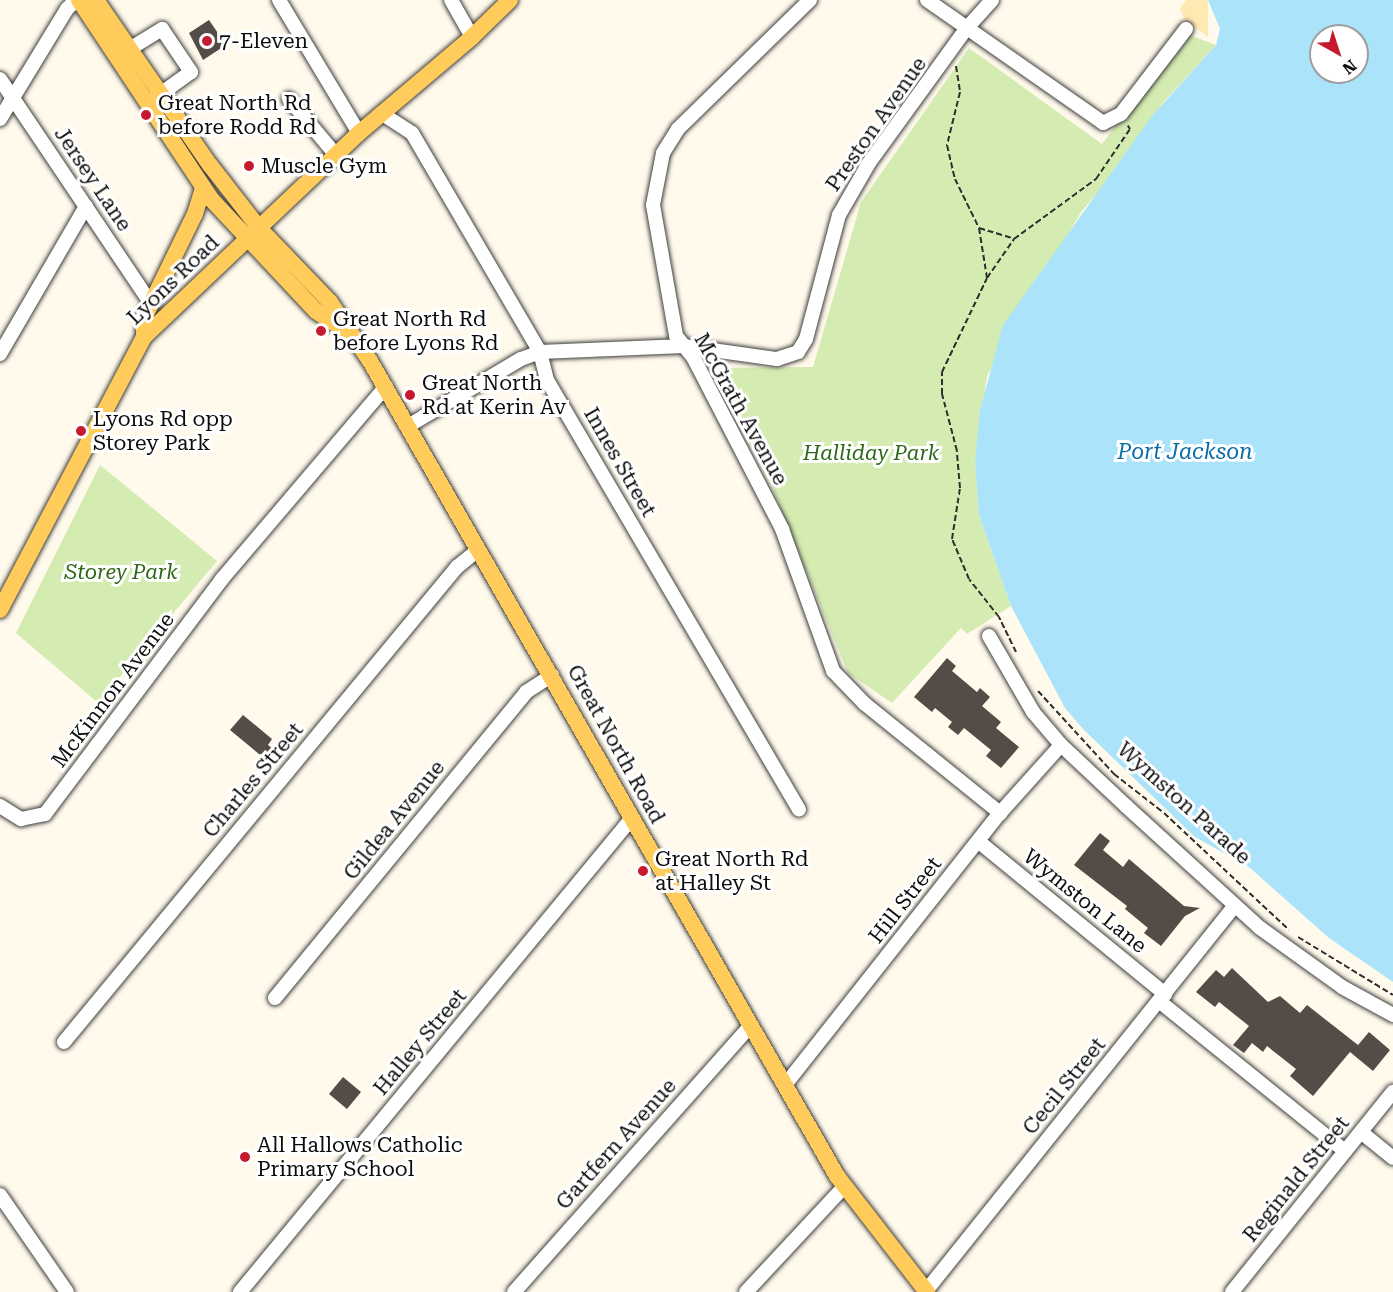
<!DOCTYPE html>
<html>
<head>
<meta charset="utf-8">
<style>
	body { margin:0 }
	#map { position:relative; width:1393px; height:1292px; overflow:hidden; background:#fffaeb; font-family:"Roboto Serif",serif }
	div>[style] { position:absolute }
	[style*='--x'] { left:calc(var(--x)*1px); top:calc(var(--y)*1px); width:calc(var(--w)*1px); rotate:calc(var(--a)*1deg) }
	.green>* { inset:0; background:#d4ecb1 }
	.sand>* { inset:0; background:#ffe9b3 }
	.water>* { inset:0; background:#abe3fb }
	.building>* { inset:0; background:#554c47 }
	.path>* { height:2px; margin-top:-1px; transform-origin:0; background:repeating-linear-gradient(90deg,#2e2e2e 0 6px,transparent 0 9px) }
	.roads { filter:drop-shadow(0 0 2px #3f3f3f) drop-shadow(0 0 2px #3f3f3f) }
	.minor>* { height:14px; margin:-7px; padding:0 7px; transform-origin:7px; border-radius:7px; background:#fff }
	.major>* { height:16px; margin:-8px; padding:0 8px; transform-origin:8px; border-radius:8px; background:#ffcb5b }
	.dots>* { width:16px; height:16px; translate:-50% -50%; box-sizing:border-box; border:3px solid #fff; border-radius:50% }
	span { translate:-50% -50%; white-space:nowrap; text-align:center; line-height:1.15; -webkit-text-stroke:6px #fff; paint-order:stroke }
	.poi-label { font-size:21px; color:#0c0c0c }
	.left { translate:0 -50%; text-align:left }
	.street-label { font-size:21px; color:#0c0c0c }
	.park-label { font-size:21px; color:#2e6818; font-style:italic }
	.water-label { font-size:22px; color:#0c6ea7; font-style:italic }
	.north { position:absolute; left:1309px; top:24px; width:60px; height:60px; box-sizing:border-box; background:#fff; border:2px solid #9e9e9e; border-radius:50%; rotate:141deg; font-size:16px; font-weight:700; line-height:24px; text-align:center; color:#0c0c0c }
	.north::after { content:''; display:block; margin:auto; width:21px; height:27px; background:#c61a2e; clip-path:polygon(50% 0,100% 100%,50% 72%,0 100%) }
</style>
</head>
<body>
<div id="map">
	<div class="green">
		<i style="clip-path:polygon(1184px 33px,1216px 45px,1162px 104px,1107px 182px,1081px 212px,987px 376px,975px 462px,979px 515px,1011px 606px,967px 634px,961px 628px,892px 703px,848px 673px,768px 477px,718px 368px,813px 367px,861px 202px,969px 48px,1102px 144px)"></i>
		<i style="clip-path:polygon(100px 465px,217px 561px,98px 703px,16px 633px)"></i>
	</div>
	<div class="sand">
		<i style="clip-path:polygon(1186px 0,1208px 0,1208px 37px,1184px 19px,1180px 8px)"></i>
	</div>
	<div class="water">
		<i style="clip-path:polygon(evenodd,1208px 0,1393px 0,1393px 982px,1329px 938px,1249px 867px,1195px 837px,1084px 730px,1065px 708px,1011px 606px,979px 515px,975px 462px,980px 410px,1003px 325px,1152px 116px,1216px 45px,1220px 29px,1208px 0,1321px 36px,1357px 36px,1357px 72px,1321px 72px,1321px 36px)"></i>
	</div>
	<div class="building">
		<i style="clip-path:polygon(209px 20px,226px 45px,203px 60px,189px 33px)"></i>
		<i style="clip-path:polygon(947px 658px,956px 666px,952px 671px,977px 692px,980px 688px,990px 697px,982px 706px,1001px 722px,996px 728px,1019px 747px,1001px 768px,986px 756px,991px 750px,964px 728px,958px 735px,948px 727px,952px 722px,935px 708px,932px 712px,914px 697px)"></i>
		<i style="clip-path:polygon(243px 715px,272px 739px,268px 745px,273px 749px,265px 759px,230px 730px)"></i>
		<i style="clip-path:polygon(1100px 833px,1110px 841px,1103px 850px,1123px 867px,1129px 859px,1184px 906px,1200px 908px,1185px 916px,1161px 946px,1144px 933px,1148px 928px,1125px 909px,1127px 906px,1074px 865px)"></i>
		<i style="clip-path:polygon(1232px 968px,1268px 1002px,1280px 996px,1300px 1013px,1307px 1005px,1358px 1045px,1369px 1032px,1390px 1050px,1373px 1071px,1350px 1052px,1313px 1096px,1290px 1076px,1296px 1069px,1267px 1046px,1263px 1052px,1252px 1043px,1244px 1053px,1233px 1045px,1249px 1026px,1219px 1002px,1215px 1007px,1196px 992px,1216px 970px,1224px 977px)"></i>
		<i style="clip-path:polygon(343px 1077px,361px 1092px,347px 1109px,329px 1094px)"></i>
	</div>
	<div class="path">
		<i style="--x:956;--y:66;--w:26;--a:81"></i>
		<i style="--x:960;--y:92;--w:55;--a:103.8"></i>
		<i style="--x:947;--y:145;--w:35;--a:77"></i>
		<i style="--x:955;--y:179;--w:55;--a:63.9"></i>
		<i style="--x:979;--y:228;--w:51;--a:80.9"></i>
		<i style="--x:979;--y:228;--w:37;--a:17"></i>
		<i style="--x:1016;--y:652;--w:39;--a:-116"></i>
		<i style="--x:999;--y:617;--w:48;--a:-128.3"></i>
		<i style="--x:969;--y:579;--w:43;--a:-113"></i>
		<i style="--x:952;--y:539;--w:52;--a:-81.1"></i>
		<i style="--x:960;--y:488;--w:37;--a:-95"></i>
		<i style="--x:957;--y:451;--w:59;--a:-104.7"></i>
		<i style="--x:942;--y:394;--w:22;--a:-90"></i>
		<i style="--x:942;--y:372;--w:104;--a:-64.4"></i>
		<i style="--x:987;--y:278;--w:47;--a:-55.3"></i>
		<i style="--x:1014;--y:239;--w:102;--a:-36.2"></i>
		<i style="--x:1096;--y:179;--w:60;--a:-55.8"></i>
		<i style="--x:1130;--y:129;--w:4;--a:-124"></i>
		<i style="--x:1038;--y:691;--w:113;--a:47.5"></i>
		<i style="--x:1114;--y:774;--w:63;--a:38"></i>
		<i style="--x:1164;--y:813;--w:171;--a:43.1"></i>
		<i style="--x:1298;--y:937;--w:111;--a:31.4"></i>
	</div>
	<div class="roads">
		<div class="minor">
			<i style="--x:279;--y:0;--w:155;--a:59"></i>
			<i style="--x:451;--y:0;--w:43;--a:60.4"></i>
			<i style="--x:810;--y:0;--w:185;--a:135.7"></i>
			<i style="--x:678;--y:129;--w:28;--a:122"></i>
			<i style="--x:663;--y:153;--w:53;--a:100.9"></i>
			<i style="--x:653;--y:205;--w:133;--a:80"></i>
			<i style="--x:676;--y:336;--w:27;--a:51"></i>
			<i style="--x:693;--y:357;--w:194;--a:62.6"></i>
			<i style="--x:782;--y:529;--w:151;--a:70.2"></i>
			<i style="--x:833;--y:671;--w:46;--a:45.9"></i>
			<i style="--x:865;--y:704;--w:174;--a:38.9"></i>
			<i style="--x:927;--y:0;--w:215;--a:34.9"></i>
			<i style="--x:1103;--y:123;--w:20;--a:-27"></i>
			<i style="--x:1121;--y:114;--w:107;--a:-52.6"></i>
			<i style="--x:123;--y:53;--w:46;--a:-31.6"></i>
			<i style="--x:162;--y:29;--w:52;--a:56"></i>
			<i style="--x:191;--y:72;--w:48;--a:144.3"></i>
			<i style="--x:0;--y:79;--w:271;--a:56.1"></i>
			<i style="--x:289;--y:99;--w:73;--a:50"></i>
			<i style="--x:381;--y:113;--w:37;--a:33"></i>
			<i style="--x:412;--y:133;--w:254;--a:59.7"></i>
			<i style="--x:540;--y:352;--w:29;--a:76"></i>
			<i style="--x:547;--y:380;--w:498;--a:59.6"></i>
			<i style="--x:0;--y:119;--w:129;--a:-58.7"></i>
			<i style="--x:67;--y:9;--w:13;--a:-45"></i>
			<i style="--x:0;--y:354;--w:171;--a:-59.8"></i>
			<i style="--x:408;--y:426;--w:131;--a:-30.7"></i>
			<i style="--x:521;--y:359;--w:20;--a:-20"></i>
			<i style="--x:540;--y:352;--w:144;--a:-2.4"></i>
			<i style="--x:684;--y:346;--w:94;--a:8"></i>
			<i style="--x:777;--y:359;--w:22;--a:-18"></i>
			<i style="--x:798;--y:352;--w:15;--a:-58"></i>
			<i style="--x:806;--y:339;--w:128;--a:-75.1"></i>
			<i style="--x:839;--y:215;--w:60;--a:-60"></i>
			<i style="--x:869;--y:163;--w:165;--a:-54.1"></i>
			<i style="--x:966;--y:29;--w:39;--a:-48"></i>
			<i style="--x:989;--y:636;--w:88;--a:59.9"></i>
			<i style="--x:1033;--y:712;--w:43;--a:49.7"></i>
			<i style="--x:1061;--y:745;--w:89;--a:43.2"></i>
			<i style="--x:1126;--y:806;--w:181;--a:42.3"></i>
			<i style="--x:1260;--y:928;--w:101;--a:35.7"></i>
			<i style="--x:1342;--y:987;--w:58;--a:28.8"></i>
			<i style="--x:0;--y:806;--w:25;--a:32"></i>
			<i style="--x:21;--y:819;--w:25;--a:-12"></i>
			<i style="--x:45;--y:814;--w:294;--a:-53"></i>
			<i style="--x:222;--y:579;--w:253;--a:-49.6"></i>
			<i style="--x:978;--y:841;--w:242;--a:39.3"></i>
			<i style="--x:275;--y:998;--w:396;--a:-50.6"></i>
			<i style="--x:526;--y:692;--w:31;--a:-33"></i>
			<i style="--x:1159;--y:1001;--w:239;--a:38.9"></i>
			<i style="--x:64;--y:1042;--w:617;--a:-50.4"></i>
			<i style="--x:457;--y:567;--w:28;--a:-39"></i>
			<i style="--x:785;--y:1085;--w:347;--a:-51.7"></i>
			<i style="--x:1000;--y:813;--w:91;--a:-48.1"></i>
			<i style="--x:1361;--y:1132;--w:41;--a:39.1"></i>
			<i style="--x:0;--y:1195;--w:118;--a:55.4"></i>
			<i style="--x:926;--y:1291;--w:492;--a:-51.3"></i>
			<i style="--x:240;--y:1292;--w:615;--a:-50.41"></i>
			<i style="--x:514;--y:1292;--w:357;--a:-48.4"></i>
			<i style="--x:746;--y:1292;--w:144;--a:-47"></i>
			<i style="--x:1232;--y:1292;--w:257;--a:-51.2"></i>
		</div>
		<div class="major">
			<i style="--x:79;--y:0;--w:240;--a:56.4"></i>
			<i style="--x:212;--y:200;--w:152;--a:46.9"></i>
			<i style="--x:316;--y:311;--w:32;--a:34"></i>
			<i style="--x:96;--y:0;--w:201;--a:55.4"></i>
			<i style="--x:210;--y:165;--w:80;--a:52.1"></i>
			<i style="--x:259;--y:228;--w:103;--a:46.2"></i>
			<i style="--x:330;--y:302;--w:71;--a:55.9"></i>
			<i style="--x:370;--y:361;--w:939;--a:60.19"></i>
			<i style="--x:837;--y:1176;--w:147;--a:52.2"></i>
			<i style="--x:144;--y:337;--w:19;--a:-90"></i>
			<i style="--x:144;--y:318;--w:116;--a:-63.9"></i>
			<i style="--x:195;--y:214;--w:28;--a:-73"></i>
			<i style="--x:0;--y:610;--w:309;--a:-62.2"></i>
			<i style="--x:144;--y:337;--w:296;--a:-43.5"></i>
			<i style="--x:359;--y:133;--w:148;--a:-40.3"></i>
			<i style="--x:472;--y:37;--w:53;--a:-44.2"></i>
		</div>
	</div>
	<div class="dots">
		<i style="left:207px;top:41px;background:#c61a2e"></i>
		<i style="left:146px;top:115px;background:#c61a2e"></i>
		<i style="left:249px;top:166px;background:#c61a2e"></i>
		<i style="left:321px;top:331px;background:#c61a2e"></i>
		<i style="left:410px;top:395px;background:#c61a2e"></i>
		<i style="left:81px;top:431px;background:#c61a2e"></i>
		<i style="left:643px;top:871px;background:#c61a2e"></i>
		<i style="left:245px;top:1157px;background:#c61a2e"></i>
	</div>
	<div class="poi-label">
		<span class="left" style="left:219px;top:41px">7-Eleven</span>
		<span class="left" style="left:158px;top:115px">Great North Rd<br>before Rodd Rd</span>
		<span class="left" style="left:261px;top:166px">Muscle Gym</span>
		<span class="left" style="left:333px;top:331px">Great North Rd<br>before Lyons Rd</span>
		<span class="left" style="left:422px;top:395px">Great North<br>Rd at Kerin Av</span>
		<span class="left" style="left:93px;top:431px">Lyons Rd opp<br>Storey Park</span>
		<span class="left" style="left:655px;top:871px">Great North Rd<br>at Halley St</span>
		<span class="left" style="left:257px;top:1157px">All Hallows Catholic<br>Primary School</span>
	</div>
	<div class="street-label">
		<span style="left:876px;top:124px;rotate:-55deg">Preston Avenue</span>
		<span style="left:93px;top:179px;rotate:56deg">Jersey Lane</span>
		<span style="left:173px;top:280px;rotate:-44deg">Lyons Road</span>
		<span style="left:741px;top:409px;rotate:61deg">McGrath Avenue</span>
		<span style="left:620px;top:462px;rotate:60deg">Innes Street</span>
		<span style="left:113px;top:690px;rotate:-53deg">McKinnon Avenue</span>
		<span style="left:616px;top:744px;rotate:61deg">Great North Road</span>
		<span style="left:253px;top:780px;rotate:-50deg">Charles Street</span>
		<span style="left:1184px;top:803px;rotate:42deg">Wymston Parade</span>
		<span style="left:394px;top:820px;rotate:-51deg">Gildea Avenue</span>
		<span style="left:905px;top:900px;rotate:-52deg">Hill Street</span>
		<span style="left:1085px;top:901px;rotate:39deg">Wymston Lane</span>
		<span style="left:420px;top:1042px;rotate:-50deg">Halley Street</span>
		<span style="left:1064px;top:1086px;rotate:-51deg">Cecil Street</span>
		<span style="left:616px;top:1144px;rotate:-48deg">Gartfern Avenue</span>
		<span style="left:1296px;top:1179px;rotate:-51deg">Reginald Street</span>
	</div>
	<div class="park-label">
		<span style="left:871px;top:453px">Halliday Park</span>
		<span style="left:121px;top:572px">Storey Park</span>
	</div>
	<div class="water-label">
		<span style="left:1185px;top:452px">Port Jackson</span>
	</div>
	<div class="north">N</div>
</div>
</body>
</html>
